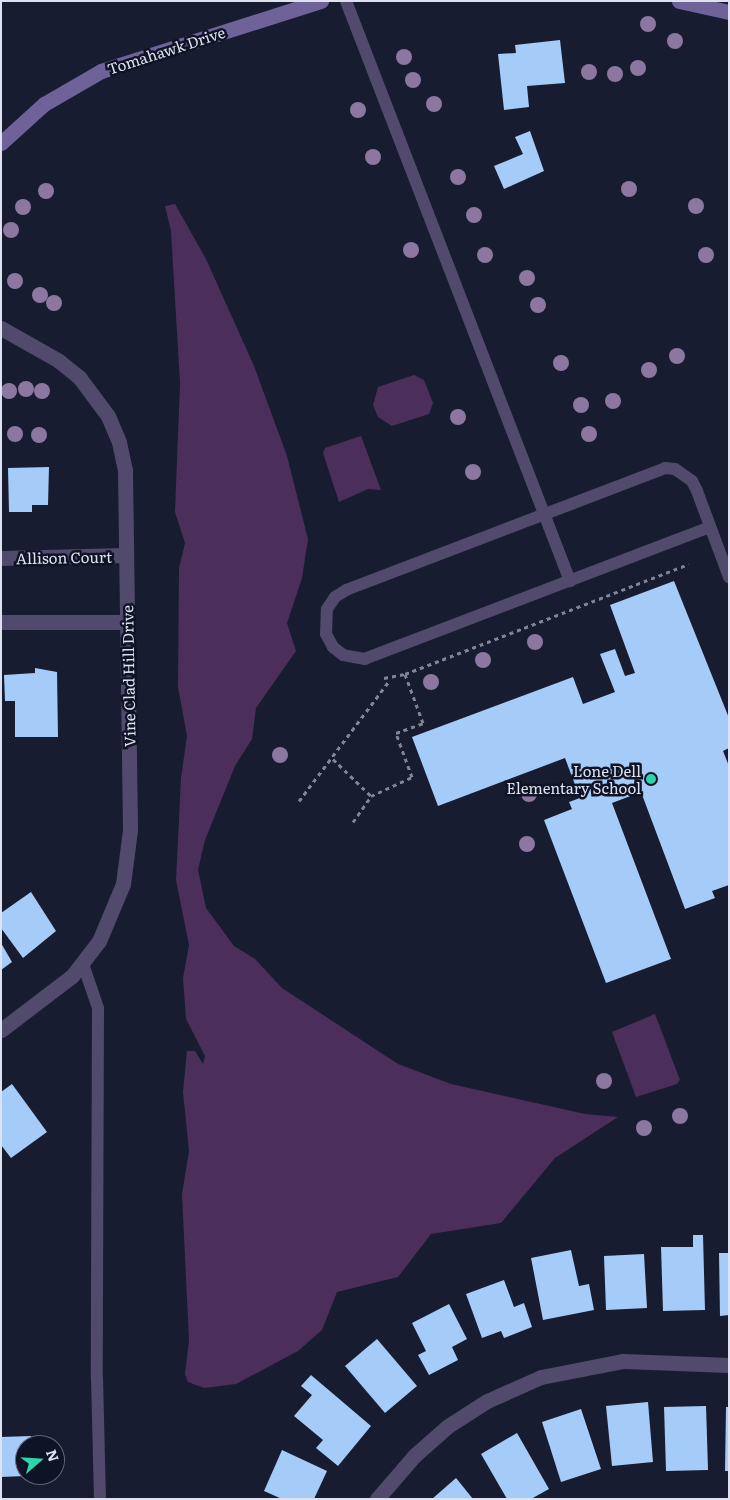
<!DOCTYPE html>
<html>
<head>
<meta charset="utf-8">
<style>
	body { margin:0 }
	#map { position:relative; width:730px; height:1500px; overflow:hidden; background:#181c30; font-family:Literata,serif }
	div>[style] { position:absolute }
	[style*='--x'] { left:calc(var(--x)*1px); top:calc(var(--y)*1px); width:calc(var(--w)*1px); rotate:calc(var(--a)*1deg) }
	.green>* { inset:0; background:#4c2e5a }
	.building>* { inset:0; background:#a5cbf8 }
	.path>* { height:3px; margin-top:-1.5px; transform-origin:0; background:repeating-linear-gradient(90deg,#808495 0 4px,transparent 0 8px) }
	.lane>* { height:12px; margin:-6px; padding:0 6px; transform-origin:6px; border-radius:6px; background:#514a6c }
	.street>* { height:15px; margin:-7.5px; padding:0 7.5px; transform-origin:7.5px; border-radius:7.5px; background:#514a6c }
	.secondary>* { height:15px; margin:-7.5px; padding:0 7.5px; transform-origin:7.5px; border-radius:7.5px; background:#6f6299 }
	.trees>* { width:16px; height:16px; margin:-8px; border-radius:50%; background:#8c77a1 }
	.dots>* { width:14px; height:14px; translate:-50% -50%; box-sizing:border-box; border:2px solid #0f1326; border-radius:50% }
	span { translate:-50% -50%; white-space:nowrap; text-align:center; line-height:1.15; -webkit-text-stroke:5px #0f1326; paint-order:stroke }
	.street-label { font-size:15px; color:#dee2f0 }
	.poi-label { font-size:15px; color:#dee2f0 }
	.right { translate:-100% -50%; text-align:right }
	.frame { position:absolute; inset:0; border:2px solid #dee2f0; pointer-events:none }
	.north { position:absolute; left:15px; top:1435px; width:50px; height:50px; box-sizing:border-box; background:#0f1326; border:1px solid #626677; border-radius:50%; rotate:71deg; font-size:14px; font-weight:700; line-height:20px; text-align:center; color:#dee2f0 }
	.north::after { content:''; display:block; margin:auto; width:18px; height:22px; background:#2dd5ab; clip-path:polygon(50% 0,100% 100%,50% 72%,0 100%) }
</style>
</head>
<body>
<div id="map">
	<div class="green">
		<i style="clip-path:polygon(175px 204px,206px 259px,254px 366px,287px 456px,308px 539px,302px 578px,287px 623px,296px 651px,256px 708px,252px 739px,235px 766px,205px 840px,198px 870px,206px 908px,234px 946px,255px 959px,282px 988px,398px 1064px,451px 1084px,585px 1114px,618px 1117px,555px 1158px,501px 1223px,431px 1234px,398px 1277px,337px 1292px,322px 1330px,298px 1351px,236px 1384px,204px 1388px,188px 1382px,185px 1374px,189px 1341px,182px 1194px,189px 1151px,183px 1092px,187px 1051px,195px 1051px,203px 1064px,205px 1056px,186px 1019px,183px 978px,189px 945px,176px 880px,181px 778px,187px 736px,178px 687px,179px 568px,185px 543px,175px 512px,180px 383px,171px 231px,165px 206px)"></i>
		<i style="clip-path:polygon(414px 375px,424px 380px,433px 403px,429px 414px,392px 426px,378px 417px,373px 405px,378px 387px)"></i>
		<i style="clip-path:polygon(361px 436px,381px 490px,368px 489px,339px 502px,323px 453px,325px 448px)"></i>
		<i style="clip-path:polygon(655px 1014px,680px 1080px,677px 1084px,636px 1097px,612px 1032px)"></i>
	</div>
	<div class="building">
		<i style="clip-path:polygon(560px 40px,565px 83px,527px 86px,529px 107px,504px 110px,498px 54px,516px 53px,515px 45px)"></i>
		<i style="clip-path:polygon(530px 131px,544px 171px,504px 189px,494px 166px,523px 154px,515px 137px)"></i>
		<i style="clip-path:polygon(49px 467px,48px 505px,32px 505px,32px 512px,9px 512px,8px 468px)"></i>
		<i style="clip-path:polygon(674px 581px,729px 718px,729px 748px,723px 751px,729px 766px,729px 885px,712px 891px,715px 898px,685px 909px,641px 792px,612px 803px,671px 959px,606px 983px,544px 820px,572px 809px,569px 802px,580px 798px,565px 758px,438px 806px,412px 737px,573px 677px,583px 704px,615px 692px,600px 654px,615px 649px,625px 676px,635px 673px,610px 605px)"></i>
		<i style="clip-path:polygon(35px 668px,57px 672px,58px 737px,15px 737px,15px 701px,5px 701px,4px 675px,35px 673px)"></i>
		<i style="clip-path:polygon(31px 892px,56px 931px,23px 958px,1px 928px,1px 913px)"></i>
		<i style="clip-path:polygon(1px 943px,12px 962px,1px 970px)"></i>
		<i style="clip-path:polygon(12px 1084px,47px 1132px,11px 1158px,1px 1145px,1px 1092px)"></i>
		<i style="clip-path:polygon(693px 1235px,703px 1235px,705px 1310px,663px 1311px,661px 1247px,693px 1247px)"></i>
		<i style="clip-path:polygon(571px 1250px,579px 1286px,589px 1284px,594px 1310px,543px 1320px,531px 1258px)"></i>
		<i style="clip-path:polygon(719px 1253px,729px 1253px,729px 1315px,720px 1316px)"></i>
		<i style="clip-path:polygon(644px 1254px,647px 1308px,606px 1310px,604px 1256px)"></i>
		<i style="clip-path:polygon(504px 1280px,514px 1307px,524px 1303px,532px 1327px,504px 1338px,501px 1331px,482px 1338px,466px 1294px)"></i>
		<i style="clip-path:polygon(449px 1304px,467px 1339px,452px 1347px,458px 1360px,429px 1375px,418px 1355px,426px 1351px,412px 1323px)"></i>
		<i style="clip-path:polygon(377px 1339px,417px 1386px,385px 1413px,345px 1366px)"></i>
		<i style="clip-path:polygon(311px 1375px,371px 1426px,338px 1466px,316px 1448px,323px 1440px,294px 1416px,312px 1395px,301px 1386px)"></i>
		<i style="clip-path:polygon(648px 1402px,653px 1462px,612px 1466px,606px 1406px)"></i>
		<i style="clip-path:polygon(706px 1406px,708px 1470px,666px 1471px,664px 1407px)"></i>
		<i style="clip-path:polygon(726px 1407px,729px 1407px,729px 1471px,725px 1471px)"></i>
		<i style="clip-path:polygon(581px 1409px,601px 1469px,561px 1482px,542px 1422px)"></i>
		<i style="clip-path:polygon(517px 1433px,549px 1489px,531px 1499px,507px 1499px,481px 1454px)"></i>
		<i style="clip-path:polygon(31px 1436px,32px 1445px,25px 1445px,25px 1476px,1px 1477px,1px 1437px)"></i>
		<i style="clip-path:polygon(282px 1450px,327px 1471px,314px 1499px,282px 1499px,264px 1491px)"></i>
		<i style="clip-path:polygon(456px 1478px,473px 1499px,432px 1499px)"></i>
	</div>
	<div class="path">
		<i style="--x:384;--y:678;--w:21;--a:-11"></i>
		<i style="--x:405;--y:674;--w:304;--a:-21.2"></i>
		<i style="--x:333;--y:759;--w:53;--a:44.2"></i>
		<i style="--x:299;--y:801;--w:151;--a:-53.1"></i>
		<i style="--x:353;--y:822;--w:32;--a:-55"></i>
		<i style="--x:371;--y:796;--w:45;--a:-24.9"></i>
		<i style="--x:412;--y:777;--w:47;--a:-110"></i>
		<i style="--x:396;--y:733;--w:29;--a:-20"></i>
		<i style="--x:423;--y:723;--w:52;--a:-110.2"></i>
	</div>
	<div class="lane">
		<i style="--x:346;--y:1;--w:622;--a:68.88"></i>
		<i style="--x:710;--y:527;--w:369;--a:159.1"></i>
		<i style="--x:365;--y:659;--w:22;--a:-170"></i>
		<i style="--x:343;--y:655;--w:13;--a:-141"></i>
		<i style="--x:333;--y:647;--w:15;--a:-118"></i>
		<i style="--x:326;--y:634;--w:25;--a:-88"></i>
		<i style="--x:327;--y:609;--w:14;--a:-56"></i>
		<i style="--x:335;--y:597;--w:13;--a:-32"></i>
		<i style="--x:346;--y:590;--w:342;--a:-20.9"></i>
		<i style="--x:665;--y:468;--w:10;--a:6"></i>
		<i style="--x:675;--y:469;--w:21;--a:35"></i>
		<i style="--x:692;--y:481;--w:11;--a:63"></i>
		<i style="--x:697;--y:491;--w:92;--a:69.6"></i>
		<i style="--x:83;--y:964;--w:46;--a:71.2"></i>
		<i style="--x:98;--y:1008;--w:369;--a:90.2"></i>
		<i style="--x:97;--y:1377;--w:122;--a:88.6"></i>
	</div>
	<div class="street">
		<i style="--x:1;--y:328;--w:67;--a:29.6"></i>
		<i style="--x:59;--y:361;--w:26;--a:39"></i>
		<i style="--x:79;--y:377;--w:49;--a:53.4"></i>
		<i style="--x:108;--y:416;--w:28;--a:67"></i>
		<i style="--x:119;--y:442;--w:29;--a:78"></i>
		<i style="--x:125;--y:470;--w:360;--a:89.2"></i>
		<i style="--x:130;--y:830;--w:54;--a:97.4"></i>
		<i style="--x:123;--y:884;--w:62;--a:112.8"></i>
		<i style="--x:99;--y:941;--w:44;--a:127.6"></i>
		<i style="--x:72;--y:976;--w:89;--a:142.7"></i>
		<i style="--x:1;--y:558;--w:125;--a:-1.4"></i>
		<i style="--x:1;--y:622;--w:127;--a:0"></i>
		<i style="--x:377;--y:1499;--w:57;--a:-49.3"></i>
		<i style="--x:414;--y:1456;--w:45;--a:-41.4"></i>
		<i style="--x:448;--y:1426;--w:46;--a:-32.7"></i>
		<i style="--x:487;--y:1401;--w:59;--a:-24"></i>
		<i style="--x:541;--y:1377;--w:84;--a:-11"></i>
		<i style="--x:623;--y:1361;--w:106;--a:2.2"></i>
	</div>
	<div class="secondary">
		<i style="--x:679;--y:1;--w:51;--a:12.4"></i>
		<i style="--x:1;--y:143;--w:58;--a:-42.2"></i>
		<i style="--x:44;--y:104;--w:66;--a:-30.1"></i>
		<i style="--x:101;--y:71;--w:231;--a:-17.7"></i>
	</div>
	<div class="trees">
		<i style="left:648px;top:24px"></i>
		<i style="left:675px;top:41px"></i>
		<i style="left:404px;top:57px"></i>
		<i style="left:638px;top:68px"></i>
		<i style="left:589px;top:72px"></i>
		<i style="left:615px;top:74px"></i>
		<i style="left:413px;top:80px"></i>
		<i style="left:434px;top:104px"></i>
		<i style="left:358px;top:110px"></i>
		<i style="left:373px;top:157px"></i>
		<i style="left:458px;top:177px"></i>
		<i style="left:629px;top:189px"></i>
		<i style="left:46px;top:191px"></i>
		<i style="left:696px;top:206px"></i>
		<i style="left:23px;top:207px"></i>
		<i style="left:474px;top:215px"></i>
		<i style="left:11px;top:230px"></i>
		<i style="left:411px;top:250px"></i>
		<i style="left:485px;top:255px"></i>
		<i style="left:706px;top:255px"></i>
		<i style="left:527px;top:278px"></i>
		<i style="left:15px;top:281px"></i>
		<i style="left:40px;top:295px"></i>
		<i style="left:54px;top:303px"></i>
		<i style="left:538px;top:305px"></i>
		<i style="left:677px;top:356px"></i>
		<i style="left:561px;top:363px"></i>
		<i style="left:649px;top:370px"></i>
		<i style="left:26px;top:389px"></i>
		<i style="left:9px;top:391px"></i>
		<i style="left:42px;top:391px"></i>
		<i style="left:613px;top:401px"></i>
		<i style="left:581px;top:405px"></i>
		<i style="left:458px;top:417px"></i>
		<i style="left:15px;top:434px"></i>
		<i style="left:589px;top:434px"></i>
		<i style="left:39px;top:435px"></i>
		<i style="left:473px;top:472px"></i>
		<i style="left:535px;top:642px"></i>
		<i style="left:483px;top:660px"></i>
		<i style="left:431px;top:682px"></i>
		<i style="left:280px;top:755px"></i>
		<i style="left:529px;top:794px"></i>
		<i style="left:527px;top:844px"></i>
		<i style="left:604px;top:1081px"></i>
		<i style="left:680px;top:1116px"></i>
		<i style="left:644px;top:1128px"></i>
	</div>
	<div class="dots">
		<i style="left:651px;top:779px;background:#2dd5ab"></i>
	</div>
	<div class="street-label">
		<span style="left:166px;top:50px;rotate:-18deg">Tomahawk Drive</span>
		<span style="left:64px;top:557px;rotate:-1deg">Allison Court</span>
		<span style="left:128px;top:676px;rotate:-91deg">Vine Clad Hill Drive</span>
	</div>
	<div class="poi-label">
		<span class="right" style="left:641px;top:779px">Lone Dell<br>Elementary School</span>
	</div>
	<div class="frame"></div>
	<div class="north">N</div>
</div>
</body>
</html>
